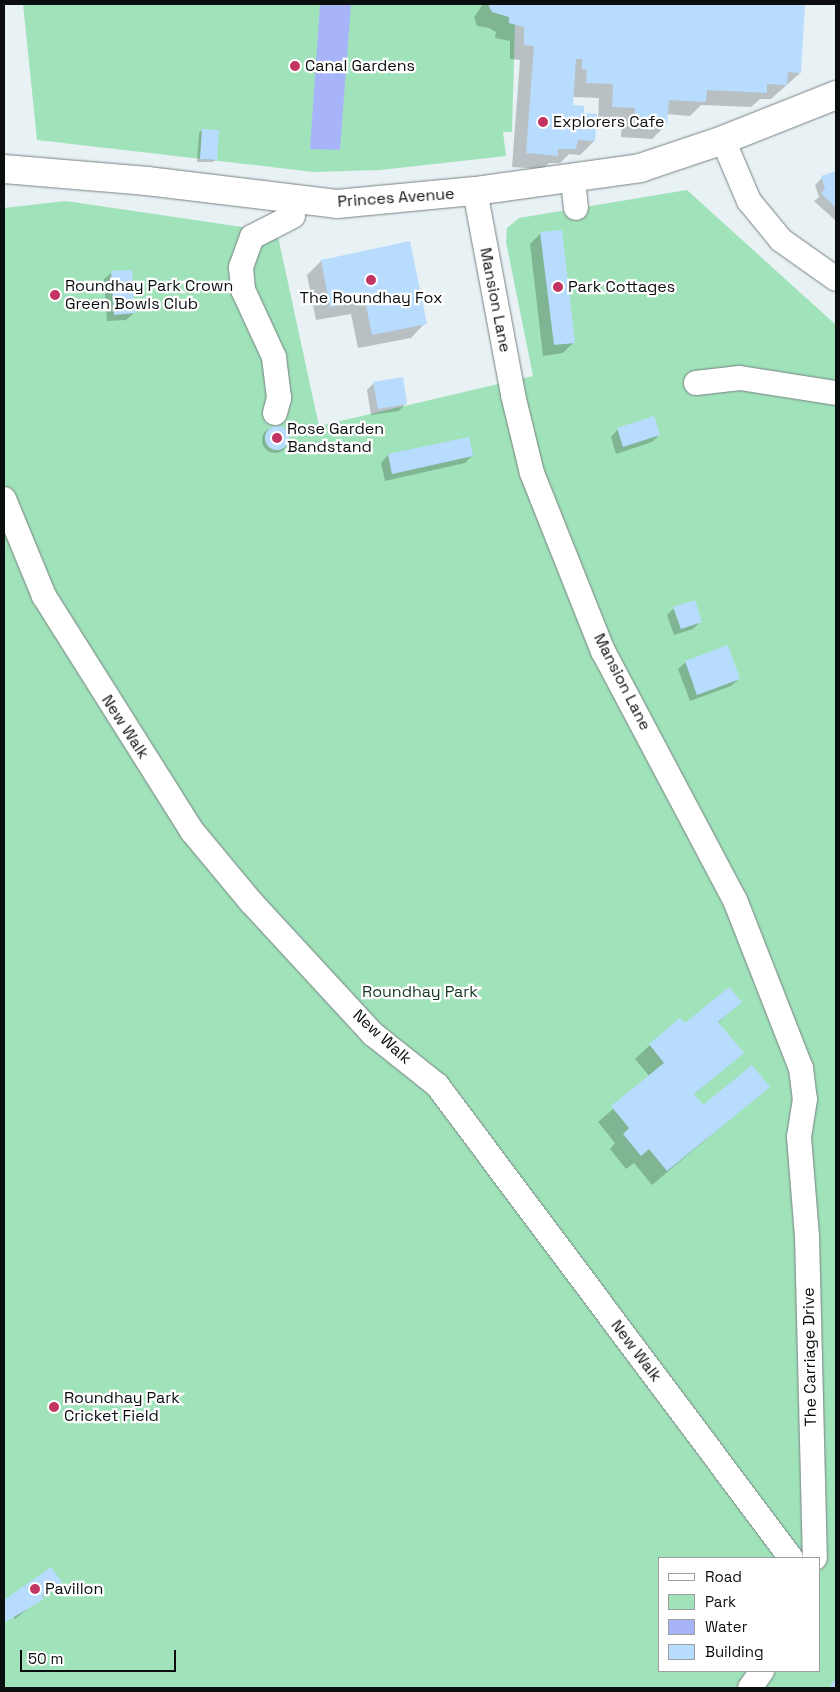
<!DOCTYPE html>
<html>
<head>
<meta charset="utf-8">
<style>
	body { margin:0 }
	#map { position:relative; width:840px; height:1692px; overflow:hidden; background:#e8f1f4; font-family:"Space Grotesk",sans-serif }
	div>[style] { position:absolute }
	[style*='--x'] { left:calc(var(--x)*1px); top:calc(var(--y)*1px); width:calc(var(--w)*1px); rotate:calc(var(--a)*1deg) }
	.green>* { inset:0; background:#a0e3ba }
	.water>* { inset:0; background:#a8b4f9 }
	.shadow>* { inset:0; background:#0003 }
	.round { border-radius:50% }
	.building>* { inset:0; background:#b8dcfe }
	.roads { filter:drop-shadow(0 0 1px #798183) drop-shadow(0 0 1px #798183) }
	.street>* { height:24px; margin:-12px; padding:0 12px; transform-origin:12px; border-radius:12px; background:#fff }
	.secondary>* { height:28px; margin:-14px; padding:0 14px; transform-origin:14px; border-radius:14px; background:#fff }
	.dots>* { width:14px; height:14px; translate:-50% -50%; box-sizing:border-box; border:2px solid #fff; border-radius:50% }
	span { translate:-50% -50%; white-space:nowrap; text-align:center; line-height:1.15; -webkit-text-stroke:4.5px #fff; paint-order:stroke }
	.poi-label { font-size:16px; color:#0b0e0f }
	.left { translate:0 -50%; text-align:left }
	.street-label { font-size:16px; color:#0b0e0f }
	.park-label { font-size:16px; color:#163725 }
	.frame { position:absolute; inset:0; border:5px solid #0b0e0f; pointer-events:none }
	.legend { position:absolute; left:658px; top:1557px; width:162px; height:115px; box-sizing:border-box; background:#fff; border:1px solid #9d9f9f; margin:0; padding:6px 9px; list-style:none; font-size:15px; color:#0b0e0f }
	.legend li { display:flex; align-items:center; gap:10px; height:25px }
	.legend b { width:25px; border:1px solid #9d9f9f }
	.scale { position:absolute; left:20px; top:1650px; width:156px; height:22px; box-sizing:border-box; border:2px solid #0b0e0f; border-top:0; padding-left:6px; font-size:15px; line-height:18px; white-space:nowrap; color:#0b0e0f; -webkit-text-stroke:4px #fff; paint-order:stroke }
</style>
</head>
<body>
<div id="map">
	<div class="green">
		<i style="clip-path:polygon(23px 4px,488px 4px,492px 12px,504px 14px,509px 17px,509px 23px,515px 24px,512px 132px,503px 132px,506px 156px,380px 170px,314px 172px,37px 140px)"></i>
		<i style="clip-path:polygon(evenodd,687px 190px,836px 325px,836px 1688px,4px 1688px,4px 208px,66px 201px,277px 232px,319px 426px,533px 376px,506px 242px,507px 228px,519px 218px,687px 190px,659px 1558px,819px 1558px,819px 1671px,659px 1671px,659px 1558px)"></i>
	</div>
	<div class="water">
		<i style="clip-path:polygon(320px 4px,351px 4px,340px 150px,310px 149px)"></i>
	</div>
	<div class="shadow">
		<i style="clip-path:polygon(483px 4px,804px 4px,800px 73px,771px 99px,760px 99px,751px 107px,701px 105px,690px 116px,667px 114px,666px 125px,652px 139px,621px 137px,622px 122px,598px 121px,599px 98px,573px 97px,572px 107px,583px 115px,594px 141px,580px 155px,569px 154px,560px 163px,549px 163px,542px 169px,512px 167px,520px 60px,510px 59px,510px 41px,495px 38px,496px 32px,489px 28px,477px 26px,474px 17px)"></i>
		<i style="clip-path:polygon(202px 130px,216px 159px,213px 162px,197px 162px,199px 133px)"></i>
		<i style="clip-path:polygon(836px 173px,836px 221px,814px 201px,819px 197px,815px 185px,822px 178px)"></i>
		<i style="clip-path:polygon(541px 233px,574px 342px,563px 353px,543px 356px,530px 244px)"></i>
		<i style="clip-path:polygon(321px 261px,425px 323px,411px 338px,358px 348px,351px 314px,316px 320px,307px 275px)"></i>
		<i style="clip-path:polygon(112px 272px,134px 313px,126px 320px,107px 321px,104px 279px)"></i>
		<i style="clip-path:polygon(374px 383px,406px 403px,399px 411px,371px 415px,367px 390px)"></i>
		<i class="round" style="left:262px;top:427px;width:26px;height:26px"></i>
		<i style="clip-path:polygon(618px 429px,659px 435px,652px 442px,616px 454px,611px 437px)"></i>
		<i style="clip-path:polygon(468px 438px,472px 456px,465px 463px,385px 481px,381px 463px,388px 455px)"></i>
		<i style="clip-path:polygon(674px 608px,701px 621px,693px 629px,674px 635px,667px 615px)"></i>
		<i style="clip-path:polygon(686px 662px,739px 679px,731px 686px,690px 701px,678px 669px)"></i>
		<i style="clip-path:polygon(740px 1002px,718px 1023px,742px 1053px,693px 1095px,703px 1107px,768px 1087px,652px 1185px,634px 1163px,626px 1169px,610px 1149px,615px 1143px,598px 1122px,650px 1077px,635px 1059px,650px 1045px,685px 1025px)"></i>
		<i style="clip-path:polygon(51px 1568px,61px 1582px,15px 1619px,13px 1616px,4px 1622px,4px 1601px)"></i>
	</div>
	<div class="building">
		<i style="clip-path:polygon(488px 4px,805px 4px,801px 73px,788px 72px,787px 85px,767px 84px,767px 93px,707px 90px,706px 102px,669px 100px,667px 125px,635px 123px,635px 108px,612px 107px,613px 84px,586px 83px,587px 70px,582px 69px,582px 59px,576px 59px,573px 105px,584px 106px,584px 113px,597px 114px,595px 141px,578px 140px,576px 149px,558px 149px,558px 156px,526px 153px,534px 46px,524px 45px,524px 27px,509px 23px,509px 17px,492px 12px)"></i>
		<i style="clip-path:polygon(202px 129px,219px 130px,217px 160px,200px 159px)"></i>
		<i style="clip-path:polygon(836px 171px,836px 208px,821px 193px,825px 188px,821px 176px)"></i>
		<i style="clip-path:polygon(562px 230px,575px 343px,554px 345px,540px 232px)"></i>
		<i style="clip-path:polygon(410px 241px,427px 324px,372px 335px,365px 300px,330px 307px,321px 260px)"></i>
		<i style="clip-path:polygon(132px 270px,135px 313px,114px 315px,111px 271px)"></i>
		<i style="clip-path:polygon(403px 377px,407px 404px,378px 409px,373px 382px)"></i>
		<i style="clip-path:polygon(654px 416px,660px 435px,623px 447px,617px 428px)"></i>
		<i class="round" style="left:265px;top:426px;width:24px;height:24px"></i>
		<i style="clip-path:polygon(469px 437px,473px 456px,392px 474px,388px 454px)"></i>
		<i style="clip-path:polygon(695px 600px,702px 622px,681px 629px,673px 607px)"></i>
		<i style="clip-path:polygon(728px 645px,740px 679px,697px 695px,685px 661px)"></i>
		<i style="clip-path:polygon(729px 987px,742px 1002px,718px 1022px,744px 1053px,694px 1094px,703px 1105px,752px 1065px,770px 1087px,667px 1171px,649px 1149px,641px 1156px,623px 1134px,629px 1128px,611px 1106px,664px 1063px,649px 1044px,680px 1018px,685px 1023px)"></i>
		<i style="clip-path:polygon(51px 1567px,62px 1582px,42px 1596px,44px 1599px,4px 1623px,4px 1600px)"></i>
		<i style="clip-path:polygon(836px 1678px,836px 1688px,829px 1688px,835px 1679px)"></i>
	</div>
	<div class="roads">
		<div class="street">
			<i style="--x:723;--y:140;--w:66;--a:66.9"></i>
			<i style="--x:749;--y:201;--w:50;--a:50.6"></i>
			<i style="--x:781;--y:240;--w:67;--a:35.3"></i>
			<i style="--x:573;--y:180;--w:28;--a:84"></i>
			<i style="--x:475;--y:191;--w:208;--a:79.4"></i>
			<i style="--x:513;--y:395;--w:80;--a:76.3"></i>
			<i style="--x:532;--y:473;--w:192;--a:68.3"></i>
			<i style="--x:603;--y:651;--w:282;--a:62.1"></i>
			<i style="--x:735;--y:900;--w:180;--a:68.6"></i>
			<i style="--x:801;--y:1068;--w:31;--a:83"></i>
			<i style="--x:805;--y:1099;--w:38;--a:99"></i>
			<i style="--x:799;--y:1137;--w:99;--a:85.4"></i>
			<i style="--x:807;--y:1236;--w:322;--a:88.6"></i>
			<i style="--x:696;--y:383;--w:44;--a:-6.5"></i>
			<i style="--x:740;--y:378;--w:97;--a:8.9"></i>
			<i style="--x:275;--y:413;--w:16;--a:-75"></i>
			<i style="--x:279;--y:398;--w:41;--a:-97"></i>
			<i style="--x:274;--y:357;--w:74;--a:-114.8"></i>
			<i style="--x:243;--y:290;--w:23;--a:-95"></i>
			<i style="--x:241;--y:267;--w:32;--a:-70"></i>
			<i style="--x:252;--y:237;--w:46;--a:-27.1"></i>
			<i style="--x:4;--y:499;--w:105;--a:67.6"></i>
			<i style="--x:44;--y:596;--w:278;--a:57.8"></i>
			<i style="--x:192;--y:831;--w:92;--a:50.3"></i>
			<i style="--x:251;--y:902;--w:180;--a:47.3"></i>
			<i style="--x:373;--y:1034;--w:82;--a:38.6"></i>
			<i style="--x:437;--y:1085;--w:591;--a:53.19"></i>
			<i style="--x:750;--y:1688;--w:21;--a:-55"></i>
		</div>
		<div class="secondary">
			<i style="--x:4;--y:169;--w:144;--a:4.8"></i>
			<i style="--x:147;--y:181;--w:191;--a:6.9"></i>
			<i style="--x:337;--y:204;--w:139;--a:-5.4"></i>
			<i style="--x:475;--y:191;--w:167;--a:-7.9"></i>
			<i style="--x:640;--y:168;--w:88;--a:-18.6"></i>
			<i style="--x:723;--y:140;--w:122;--a:-21.7"></i>
		</div>
	</div>
	<div class="dots">
		<i style="left:295px;top:66px;background:#c23462"></i>
		<i style="left:543px;top:122px;background:#c23462"></i>
		<i style="left:371px;top:280px;background:#c23462"></i>
		<i style="left:558px;top:287px;background:#c23462"></i>
		<i style="left:55px;top:295px;background:#c23462"></i>
		<i style="left:277px;top:438px;background:#c23462"></i>
		<i style="left:54px;top:1407px;background:#c23462"></i>
		<i style="left:35px;top:1589px;background:#c23462"></i>
	</div>
	<div class="poi-label">
		<span class="left" style="left:305px;top:66px">Canal Gardens</span>
		<span class="left" style="left:553px;top:122px">Explorers Cafe</span>
		<span class="left" style="left:65px;top:295px">Roundhay Park Crown<br>Green Bowls Club</span>
		<span class="left" style="left:568px;top:287px">Park Cottages</span>
		<span style="left:371px;top:298px">The Roundhay Fox</span>
		<span class="left" style="left:287px;top:438px">Rose Garden<br>Bandstand</span>
		<span class="left" style="left:64px;top:1407px">Roundhay Park<br>Cricket Field</span>
		<span class="left" style="left:45px;top:1589px">Pavillon</span>
	</div>
	<div class="street-label">
		<span style="left:396px;top:198px;rotate:-4deg">Princes Avenue</span>
		<span style="left:495px;top:300px;rotate:79deg">Mansion Lane</span>
		<span style="left:622px;top:682px;rotate:63deg">Mansion Lane</span>
		<span style="left:125px;top:727px;rotate:57deg">New Walk</span>
		<span style="left:382px;top:1037px;rotate:42deg">New Walk</span>
		<span style="left:636px;top:1351px;rotate:53deg">New Walk</span>
		<span style="left:810px;top:1357px;rotate:-91deg">The Carriage Drive</span>
	</div>
	<div class="park-label">
		<span style="left:420px;top:992px">Roundhay Park</span>
	</div>
	<div class="frame"></div>
	<ul class="legend">
	<li><b style="height:6px;background:#fff"></b>Road</li>
	<li><b style="height:14px;background:#a0e3ba"></b>Park</li>
	<li><b style="height:14px;background:#a8b4f9"></b>Water</li>
	<li><b style="height:14px;background:#b8dcfe"></b>Building</li>
	</ul>
	<div class="scale">50 m</div>
</div>
</body>
</html>
